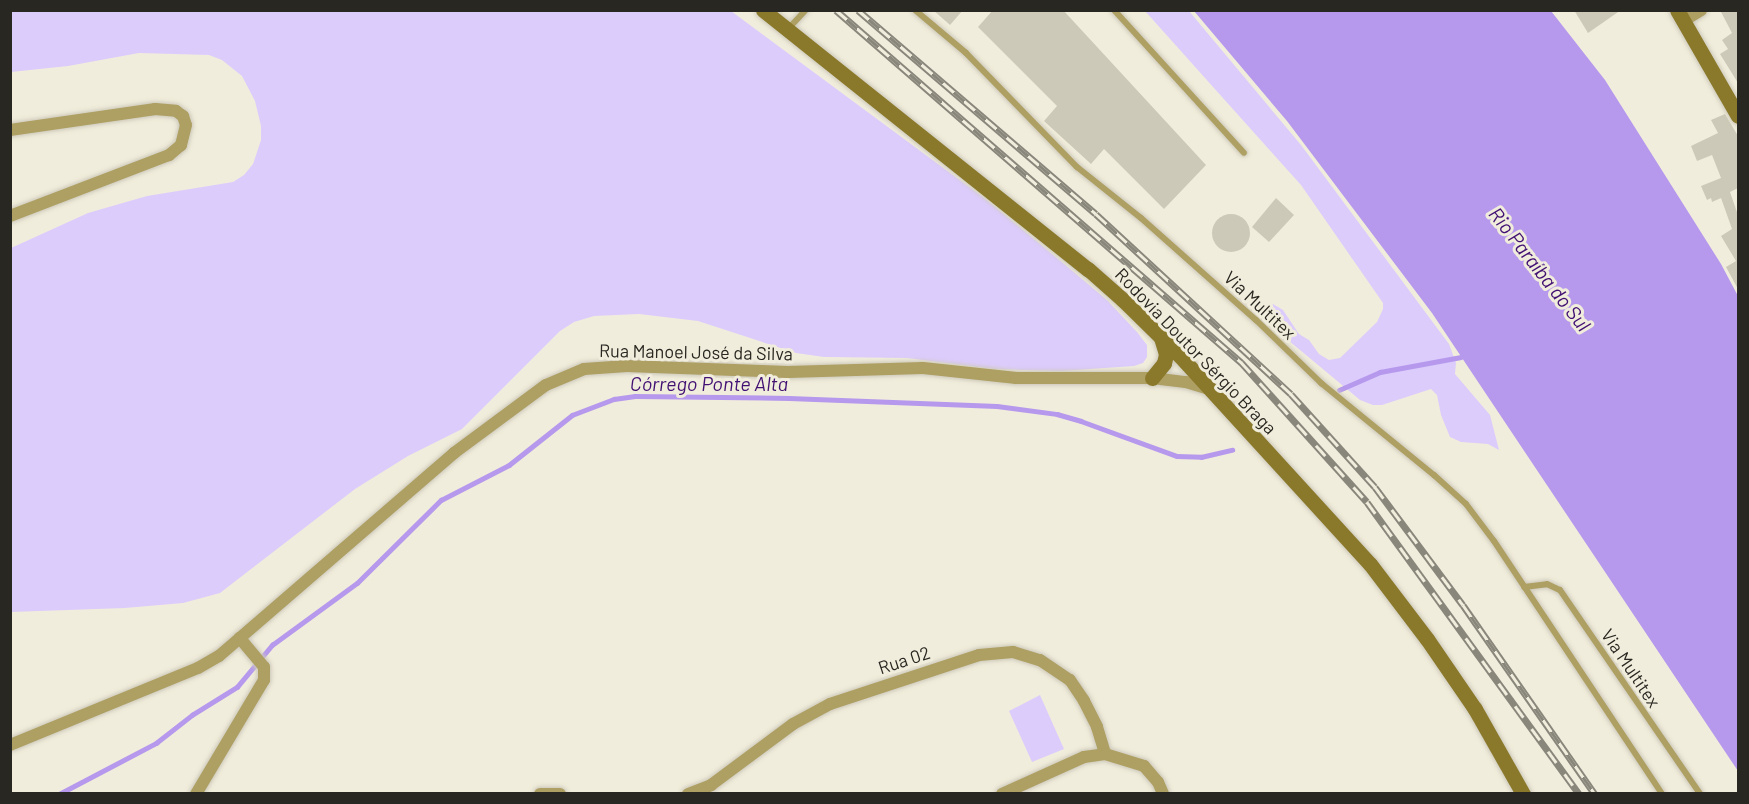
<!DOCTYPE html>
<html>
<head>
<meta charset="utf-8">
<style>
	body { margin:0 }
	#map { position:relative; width:1749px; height:804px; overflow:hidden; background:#f1eddc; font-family:Barlow,sans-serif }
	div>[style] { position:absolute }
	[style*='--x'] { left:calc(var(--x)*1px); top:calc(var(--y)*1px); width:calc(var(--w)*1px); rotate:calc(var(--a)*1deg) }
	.green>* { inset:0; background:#dcccfc }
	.water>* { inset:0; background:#b699ed }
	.stream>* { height:4.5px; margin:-2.25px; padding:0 2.25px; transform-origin:2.25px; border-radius:2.25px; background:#b699ed }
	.building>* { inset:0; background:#cdc9b8 }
	.round { border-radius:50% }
	.roads { filter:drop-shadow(0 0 2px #cdc9ba) drop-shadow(0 0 2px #cdc9ba) }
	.service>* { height:6px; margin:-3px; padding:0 3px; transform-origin:3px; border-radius:3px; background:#ae9f62 }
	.minor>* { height:12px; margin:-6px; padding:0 6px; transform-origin:6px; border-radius:6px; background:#ae9f62 }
	.secondary>* { height:15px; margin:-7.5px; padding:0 7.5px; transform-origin:7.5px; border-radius:7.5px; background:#8b792b }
	.rail>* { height:7px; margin-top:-3.5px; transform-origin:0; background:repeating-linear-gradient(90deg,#f1eddc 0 14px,#89867b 0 28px); box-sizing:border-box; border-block:2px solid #89867b }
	span { translate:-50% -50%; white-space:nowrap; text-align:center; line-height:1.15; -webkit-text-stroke:6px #f1eddc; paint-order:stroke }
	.street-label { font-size:18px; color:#292721 }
	.water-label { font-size:20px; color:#411073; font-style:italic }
	.frame { position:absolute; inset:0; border:12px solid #292721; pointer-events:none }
</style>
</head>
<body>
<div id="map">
	<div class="green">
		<i style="clip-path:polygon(11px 10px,731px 11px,984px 198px,1063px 263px,1107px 300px,1137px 332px,1147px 345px,1147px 357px,1143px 363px,1134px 366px,1061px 371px,994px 369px,907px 358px,824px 357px,796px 353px,698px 321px,639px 314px,594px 316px,574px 322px,560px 331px,462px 429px,408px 456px,355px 489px,220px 593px,183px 603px,125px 608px,11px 612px,11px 248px,88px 213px,147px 196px,233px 182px,244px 175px,253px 164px,261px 140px,261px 126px,255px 101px,242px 76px,222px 60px,209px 55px,139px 53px,68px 66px,11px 72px)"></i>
		<i style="clip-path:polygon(1145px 11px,1189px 11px,1301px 145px,1449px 344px,1456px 363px,1455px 374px,1490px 415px,1499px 450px,1488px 444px,1461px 442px,1450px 437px,1441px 415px,1437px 395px,1431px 389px,1382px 405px,1373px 405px,1360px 400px,1264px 320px,1255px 305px,1273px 304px,1283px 310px,1299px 334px,1309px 340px,1319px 354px,1329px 360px,1340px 358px,1377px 322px,1383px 309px,1383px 303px,1301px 185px)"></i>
		<i style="clip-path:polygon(1040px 695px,1064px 749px,1032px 762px,1009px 711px)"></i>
	</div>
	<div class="water">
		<i style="clip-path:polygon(1194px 11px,1551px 11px,1605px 80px,1721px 264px,1738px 296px,1738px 771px,1432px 313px,1287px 121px)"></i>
	</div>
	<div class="stream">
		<i style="--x:1339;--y:390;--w:45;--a:-23.7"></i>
		<i style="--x:1380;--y:372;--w:82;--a:-10.5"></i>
		<i style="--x:59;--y:794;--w:110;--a:-27.7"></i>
		<i style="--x:156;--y:743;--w:46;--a:-37.9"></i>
		<i style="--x:192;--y:715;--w:53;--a:-31.9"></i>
		<i style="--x:237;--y:687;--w:55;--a:-50.2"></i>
		<i style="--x:272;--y:645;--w:105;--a:-36.1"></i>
		<i style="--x:357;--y:583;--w:118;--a:-44.7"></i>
		<i style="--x:441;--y:500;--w:76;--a:-27.2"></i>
		<i style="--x:509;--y:465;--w:80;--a:-38.4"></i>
		<i style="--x:572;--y:415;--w:45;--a:-20.9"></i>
		<i style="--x:614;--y:399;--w:21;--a:-8"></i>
		<i style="--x:635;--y:396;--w:154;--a:0.7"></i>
		<i style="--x:789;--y:398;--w:208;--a:2.2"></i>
		<i style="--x:997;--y:406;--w:61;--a:7.6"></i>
		<i style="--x:1057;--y:414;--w:25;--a:16"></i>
		<i style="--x:1081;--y:421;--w:102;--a:20"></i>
		<i style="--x:1177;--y:456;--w:24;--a:2"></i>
		<i style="--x:1201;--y:457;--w:32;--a:-13"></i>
	</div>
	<div class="building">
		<i style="clip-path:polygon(933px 10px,963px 10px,950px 25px)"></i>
		<i style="clip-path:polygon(993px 10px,1063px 10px,1206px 165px,1164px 209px,1104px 149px,1091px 164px,1044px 121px,1057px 106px,978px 27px)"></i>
		<i style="clip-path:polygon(1574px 10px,1621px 10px,1588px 33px)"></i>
		<i style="clip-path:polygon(1720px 10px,1738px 10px,1738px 83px,1720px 54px,1728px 49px,1722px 40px,1732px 33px)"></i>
		<i style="clip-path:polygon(1725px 114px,1738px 136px,1738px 188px,1730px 192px,1738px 215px,1738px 289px,1726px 267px,1736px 261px,1721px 236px,1732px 229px,1721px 198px,1712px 202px,1711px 198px,1707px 200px,1701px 186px,1721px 178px,1712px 155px,1697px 161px,1691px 146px,1718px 133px,1711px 120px)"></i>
		<i style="clip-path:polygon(1276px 198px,1294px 215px,1269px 242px,1252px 227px)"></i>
		<i class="round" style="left:1212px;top:214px;width:38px;height:38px"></i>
	</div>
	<div class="roads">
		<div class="service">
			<i style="--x:915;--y:10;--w:67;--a:40.1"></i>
			<i style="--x:966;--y:53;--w:159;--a:45.8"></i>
			<i style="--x:1077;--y:167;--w:82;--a:38.6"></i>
			<i style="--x:1141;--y:218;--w:154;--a:41.6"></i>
			<i style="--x:1256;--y:320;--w:91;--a:44.1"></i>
			<i style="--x:1321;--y:383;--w:146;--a:39.2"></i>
			<i style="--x:1434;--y:475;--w:43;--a:42.2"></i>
			<i style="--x:1466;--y:504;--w:46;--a:52.9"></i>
			<i style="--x:1494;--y:541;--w:304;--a:56.4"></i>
			<i style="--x:1114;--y:10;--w:193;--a:47.7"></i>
			<i style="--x:788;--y:29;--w:26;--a:-47"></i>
			<i style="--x:1524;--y:587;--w:23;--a:-7"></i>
			<i style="--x:1547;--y:584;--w:14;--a:25"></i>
			<i style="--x:1560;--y:590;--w:247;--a:55.5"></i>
		</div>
		<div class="minor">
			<i style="--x:1683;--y:21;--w:21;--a:-31"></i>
			<i style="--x:10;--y:130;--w:147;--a:-8.2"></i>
			<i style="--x:155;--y:109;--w:21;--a:5"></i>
			<i style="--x:176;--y:111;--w:9;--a:36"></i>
			<i style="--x:183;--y:116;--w:9;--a:72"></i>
			<i style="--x:186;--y:125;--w:21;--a:104"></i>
			<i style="--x:181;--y:145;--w:16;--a:140"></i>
			<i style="--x:169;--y:155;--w:170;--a:159"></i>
			<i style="--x:10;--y:745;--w:203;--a:-22.3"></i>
			<i style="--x:198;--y:668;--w:24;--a:-30"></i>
			<i style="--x:219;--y:656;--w:311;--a:-40.8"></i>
			<i style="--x:454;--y:453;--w:114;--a:-36.5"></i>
			<i style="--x:546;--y:385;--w:41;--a:-22.8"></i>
			<i style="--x:584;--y:369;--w:43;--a:-4"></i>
			<i style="--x:627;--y:366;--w:161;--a:2.1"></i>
			<i style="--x:788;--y:372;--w:135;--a:-1.7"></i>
			<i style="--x:923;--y:368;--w:94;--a:6.1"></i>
			<i style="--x:1016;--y:378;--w:136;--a:0"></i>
			<i style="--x:1152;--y:378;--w:34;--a:7"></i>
			<i style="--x:1186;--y:382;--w:24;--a:17"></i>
			<i style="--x:196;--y:794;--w:133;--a:-59.2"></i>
			<i style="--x:264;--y:680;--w:13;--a:-90"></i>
			<i style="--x:264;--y:667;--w:38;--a:-130"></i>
			<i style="--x:540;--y:794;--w:20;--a:0"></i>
			<i style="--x:688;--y:794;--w:25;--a:-21"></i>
			<i style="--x:711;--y:785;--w:102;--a:-36.6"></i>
			<i style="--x:793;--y:724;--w:42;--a:-28.4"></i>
			<i style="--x:830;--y:704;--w:157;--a:-18.2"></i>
			<i style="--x:979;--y:655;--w:34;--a:-5"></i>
			<i style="--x:1013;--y:652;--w:28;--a:17"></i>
			<i style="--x:1040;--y:660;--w:36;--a:34"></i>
			<i style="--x:1070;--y:680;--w:25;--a:56"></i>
			<i style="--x:1084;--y:701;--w:29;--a:63"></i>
			<i style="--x:1097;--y:727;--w:28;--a:73"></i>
			<i style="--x:1002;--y:794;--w:90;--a:-24.3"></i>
			<i style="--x:1084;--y:757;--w:21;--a:-8"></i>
			<i style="--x:1105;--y:754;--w:41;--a:17.1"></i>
			<i style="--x:1144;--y:766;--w:21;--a:49"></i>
			<i style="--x:1158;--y:782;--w:13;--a:67"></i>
		</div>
		<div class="secondary">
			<i style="--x:763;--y:10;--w:416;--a:38.6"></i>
			<i style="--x:1088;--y:269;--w:47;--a:41.5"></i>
			<i style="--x:1123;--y:300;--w:78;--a:44.5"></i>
			<i style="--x:1179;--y:355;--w:283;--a:47.6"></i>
			<i style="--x:1370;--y:564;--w:94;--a:52.8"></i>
			<i style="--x:1427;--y:639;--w:85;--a:55.6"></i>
			<i style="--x:1475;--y:709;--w:98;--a:60.5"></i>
			<i style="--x:1677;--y:10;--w:122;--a:60.1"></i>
			<i style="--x:1152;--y:378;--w:19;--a:-51"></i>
			<i style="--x:1164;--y:363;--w:9;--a:-77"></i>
			<i style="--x:1166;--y:354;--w:17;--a:-107"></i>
		</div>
	</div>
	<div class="rail">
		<i style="--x:836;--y:10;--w:537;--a:41"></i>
		<i style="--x:1241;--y:362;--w:188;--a:48"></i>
		<i style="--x:1367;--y:502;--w:361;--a:54"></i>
		<i style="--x:858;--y:10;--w:313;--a:40.6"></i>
		<i style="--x:1096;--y:214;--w:265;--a:42.7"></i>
		<i style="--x:1291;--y:394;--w:125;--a:47.9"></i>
		<i style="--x:1375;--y:487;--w:147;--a:53.3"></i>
		<i style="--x:1463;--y:605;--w:231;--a:55.1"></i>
	</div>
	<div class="street-label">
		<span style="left:1260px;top:305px;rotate:43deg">Via Multitex</span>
		<span style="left:1196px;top:351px;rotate:46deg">Rodovia Doutor Sérgio Braga</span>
		<span style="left:696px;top:352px;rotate:1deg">Rua Manoel José da Silva</span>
		<span style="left:904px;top:660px;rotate:-18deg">Rua 02</span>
		<span style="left:1631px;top:668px;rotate:56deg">Via Multitex</span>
	</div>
	<div class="water-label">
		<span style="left:1540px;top:269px;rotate:52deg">Rio Paraíba do Sul</span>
		<span style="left:709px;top:383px">Córrego Ponte Alta</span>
	</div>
	<div class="frame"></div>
</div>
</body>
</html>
